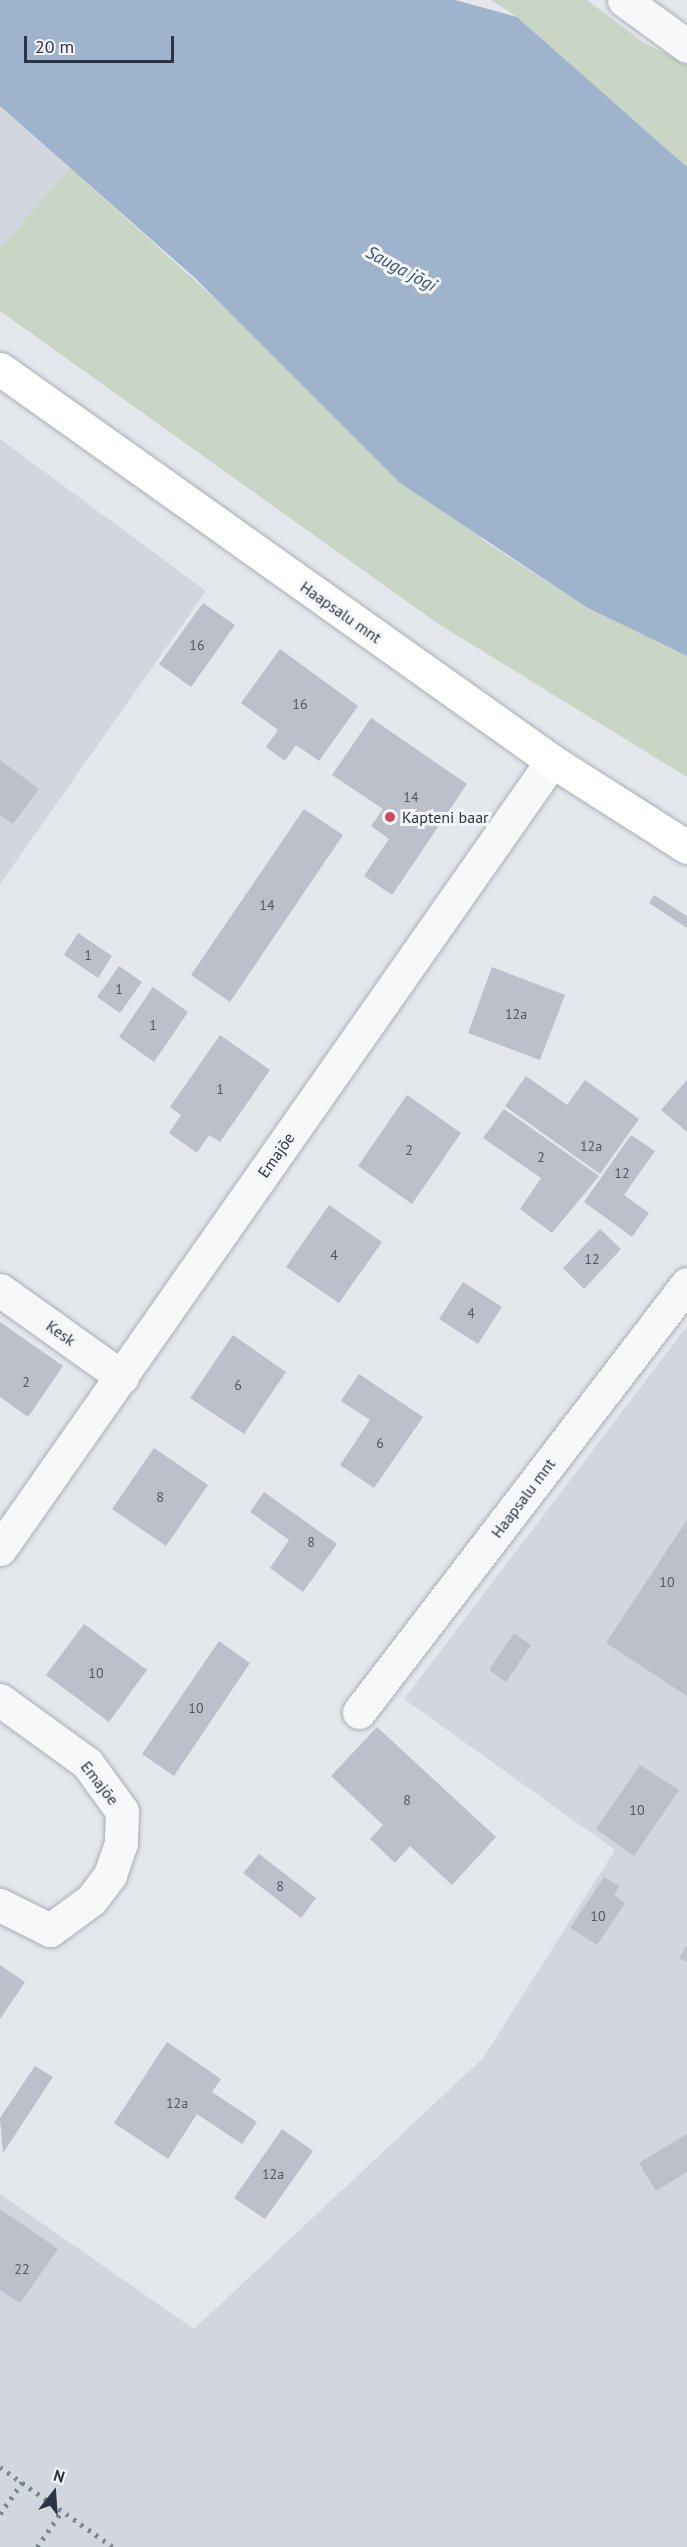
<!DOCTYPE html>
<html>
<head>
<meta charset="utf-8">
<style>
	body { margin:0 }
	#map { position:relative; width:687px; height:2547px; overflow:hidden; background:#e4e7ec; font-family:"PT Sans",sans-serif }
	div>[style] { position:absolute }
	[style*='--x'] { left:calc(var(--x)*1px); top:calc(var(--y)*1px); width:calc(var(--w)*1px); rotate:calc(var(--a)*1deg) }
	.built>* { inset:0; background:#d2d6de }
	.green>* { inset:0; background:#c9d6c5 }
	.water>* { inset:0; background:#9fb4cc }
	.building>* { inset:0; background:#bbc0ca }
	.roads { filter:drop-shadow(0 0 2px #a9aeb7) drop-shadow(0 0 2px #a9aeb7) }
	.minor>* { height:33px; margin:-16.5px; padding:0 16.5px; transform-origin:16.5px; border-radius:16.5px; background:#f7f8fa }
	.major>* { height:33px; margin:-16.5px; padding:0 16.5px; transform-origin:16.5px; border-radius:16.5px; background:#fff }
	.rail>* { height:4.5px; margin-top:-2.25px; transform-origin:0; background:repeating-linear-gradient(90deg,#7d8696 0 3px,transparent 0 9px) }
	.dots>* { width:16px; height:16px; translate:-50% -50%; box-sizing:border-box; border:3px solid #f4f6f9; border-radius:50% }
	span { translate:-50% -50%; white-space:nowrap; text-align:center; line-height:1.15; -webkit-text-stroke:6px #f4f6f9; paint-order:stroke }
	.number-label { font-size:14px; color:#4f5766 }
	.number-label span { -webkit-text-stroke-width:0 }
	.street-label { font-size:16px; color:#2b3445 }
	.poi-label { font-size:16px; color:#2b3445 }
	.left { translate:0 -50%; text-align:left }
	.water-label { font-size:18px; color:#34527a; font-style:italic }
	.north { position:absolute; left:24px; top:2463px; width:60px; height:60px; -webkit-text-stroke:4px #f4f6f9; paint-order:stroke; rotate:17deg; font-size:16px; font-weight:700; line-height:24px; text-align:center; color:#2b3445 }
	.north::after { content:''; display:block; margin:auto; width:21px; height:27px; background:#2b3445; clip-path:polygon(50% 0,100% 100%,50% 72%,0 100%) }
	.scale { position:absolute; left:24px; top:36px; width:150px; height:27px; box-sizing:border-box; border:3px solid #2b3445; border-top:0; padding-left:8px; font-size:18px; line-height:21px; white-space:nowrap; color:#2b3445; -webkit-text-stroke:4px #f4f6f9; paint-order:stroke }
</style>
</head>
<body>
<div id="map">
	<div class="built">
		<i style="clip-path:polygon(0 106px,70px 168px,0 248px)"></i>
		<i style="clip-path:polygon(0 439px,206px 591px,0 884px)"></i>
		<i style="clip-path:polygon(687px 1326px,687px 2547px,0 2547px,0 2194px,194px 2329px,483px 2058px,615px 1850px,404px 1699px)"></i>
	</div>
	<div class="green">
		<i style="clip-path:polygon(491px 0,587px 0,644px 43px,687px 64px,687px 167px,517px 17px)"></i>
		<i style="clip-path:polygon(70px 168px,486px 542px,586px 607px,687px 656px,687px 777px,437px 623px,0 311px,0 248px)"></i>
	</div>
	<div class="water">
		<i style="clip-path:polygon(0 0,455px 0,517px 17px,687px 167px,687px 656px,586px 607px,400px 483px,196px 279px,0 106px)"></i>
	</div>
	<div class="building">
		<i style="clip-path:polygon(203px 603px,235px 625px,191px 687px,159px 664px)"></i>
		<i style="clip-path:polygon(280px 649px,358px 706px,319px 761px,296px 745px,285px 761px,266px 747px,278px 730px,241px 703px)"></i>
		<i style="clip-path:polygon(371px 718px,467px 784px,392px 895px,364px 876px,389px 839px,371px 826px,383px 809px,332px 775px)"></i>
		<i style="clip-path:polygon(0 760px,39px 789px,13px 824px,0 815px)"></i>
		<i style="clip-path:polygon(304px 809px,343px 835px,230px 1002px,191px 975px)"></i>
		<i style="clip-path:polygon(654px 895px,687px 916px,687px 928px,649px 903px)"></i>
		<i style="clip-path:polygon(78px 933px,112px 956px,98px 978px,64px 955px)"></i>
		<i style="clip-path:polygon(119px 966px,142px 982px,120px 1013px,97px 997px)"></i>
		<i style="clip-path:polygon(492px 967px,565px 995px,540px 1060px,468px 1033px)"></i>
		<i style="clip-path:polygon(153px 987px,188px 1012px,154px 1062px,119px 1037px)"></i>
		<i style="clip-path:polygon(220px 1035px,270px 1070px,220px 1142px,209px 1135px,197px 1153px,169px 1133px,181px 1115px,170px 1107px)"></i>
		<i style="clip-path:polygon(526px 1076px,567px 1105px,585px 1080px,639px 1119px,600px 1174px,505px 1106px)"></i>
		<i style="clip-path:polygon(687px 1080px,687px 1132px,661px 1110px)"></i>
		<i style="clip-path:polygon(407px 1095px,461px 1133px,412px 1204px,358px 1166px)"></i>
		<i style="clip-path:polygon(504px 1109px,599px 1176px,552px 1233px,520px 1209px,541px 1178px,483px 1138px)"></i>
		<i style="clip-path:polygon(631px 1135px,655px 1151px,624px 1195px,649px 1213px,632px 1237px,584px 1202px)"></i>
		<i style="clip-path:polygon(329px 1205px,382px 1242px,339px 1303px,286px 1267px)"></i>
		<i style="clip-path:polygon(600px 1229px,621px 1249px,584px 1289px,563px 1268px)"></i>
		<i style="clip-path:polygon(463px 1282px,502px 1307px,478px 1344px,439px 1319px)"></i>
		<i style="clip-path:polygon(0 1322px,63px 1366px,28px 1417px,0 1397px)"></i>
		<i style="clip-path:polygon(233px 1335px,286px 1372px,244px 1434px,190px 1398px)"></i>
		<i style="clip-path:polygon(359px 1374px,423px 1417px,374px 1488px,340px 1465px,370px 1420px,341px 1401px)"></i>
		<i style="clip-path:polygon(154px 1448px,208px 1485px,166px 1546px,112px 1509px)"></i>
		<i style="clip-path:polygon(264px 1492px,337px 1544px,303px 1592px,270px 1568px,289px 1540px,250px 1512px)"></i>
		<i style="clip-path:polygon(687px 1520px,687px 1696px,606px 1643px)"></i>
		<i style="clip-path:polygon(84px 1624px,147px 1670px,109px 1722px,46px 1675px)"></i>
		<i style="clip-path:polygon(514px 1633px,531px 1645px,506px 1682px,489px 1670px)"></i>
		<i style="clip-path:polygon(219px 1641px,250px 1663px,174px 1776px,142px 1754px)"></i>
		<i style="clip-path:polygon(377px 1727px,496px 1837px,452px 1885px,410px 1846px,395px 1863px,370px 1839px,383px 1825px,331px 1776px)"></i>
		<i style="clip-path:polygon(640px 1765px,679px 1790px,634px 1856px,596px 1829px)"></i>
		<i style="clip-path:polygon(259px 1854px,316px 1898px,301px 1918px,243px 1873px)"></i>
		<i style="clip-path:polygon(604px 1877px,619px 1886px,614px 1895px,625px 1903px,597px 1945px,570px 1928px)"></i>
		<i style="clip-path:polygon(687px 1945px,687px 1962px,679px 1958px)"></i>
		<i style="clip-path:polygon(0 1965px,25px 1982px,0 2019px)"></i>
		<i style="clip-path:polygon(167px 2042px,221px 2079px,212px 2092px,257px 2122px,242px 2144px,197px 2114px,168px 2159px,114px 2123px)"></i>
		<i style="clip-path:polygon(35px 2066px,53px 2077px,3px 2153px,0 2118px)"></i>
		<i style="clip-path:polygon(282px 2129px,313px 2151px,265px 2219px,234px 2198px)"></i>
		<i style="clip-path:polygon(687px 2134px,687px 2172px,656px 2191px,639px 2163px)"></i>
		<i style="clip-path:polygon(0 2209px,58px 2249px,20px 2303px,0 2290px)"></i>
	</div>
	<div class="roads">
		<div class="minor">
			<i style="--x:624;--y:0;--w:78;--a:36.1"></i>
			<i style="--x:0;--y:1290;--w:150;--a:35.5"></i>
			<i style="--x:0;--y:1549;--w:962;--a:-54.99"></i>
			<i style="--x:0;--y:1700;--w:107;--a:35.9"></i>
			<i style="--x:87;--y:1763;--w:59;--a:53.9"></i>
			<i style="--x:122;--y:1811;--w:32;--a:92"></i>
			<i style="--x:121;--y:1843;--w:34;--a:109"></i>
			<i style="--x:110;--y:1875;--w:31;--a:127"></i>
			<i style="--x:91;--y:1900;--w:51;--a:143.8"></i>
			<i style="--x:50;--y:1930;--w:56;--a:-153.4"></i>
			<i style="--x:359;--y:1712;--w:539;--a:-52.54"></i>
		</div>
		<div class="major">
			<i style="--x:0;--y:369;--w:677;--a:35.38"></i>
			<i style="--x:552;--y:761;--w:160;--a:32.5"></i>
		</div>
	</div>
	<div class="rail">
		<i style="--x:0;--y:2467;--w:138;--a:35.3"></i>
		<i style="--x:0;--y:2514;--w:39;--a:-55"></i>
		<i style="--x:37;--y:2547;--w:44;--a:-55.2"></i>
	</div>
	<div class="dots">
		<i style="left:390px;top:817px;background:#d1495b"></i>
	</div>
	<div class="number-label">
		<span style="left:197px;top:645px">16</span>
		<span style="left:300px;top:704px">16</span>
		<span style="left:411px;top:797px">14</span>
		<span style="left:267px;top:905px">14</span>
		<span style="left:88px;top:955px">1</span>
		<span style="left:119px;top:989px">1</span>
		<span style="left:516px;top:1014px">12a</span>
		<span style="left:153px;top:1025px">1</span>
		<span style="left:220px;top:1089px">1</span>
		<span style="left:591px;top:1146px">12a</span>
		<span style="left:409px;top:1150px">2</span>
		<span style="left:541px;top:1157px">2</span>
		<span style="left:622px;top:1173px">12</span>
		<span style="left:334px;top:1255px">4</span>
		<span style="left:592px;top:1259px">12</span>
		<span style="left:471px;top:1313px">4</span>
		<span style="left:26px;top:1382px">2</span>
		<span style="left:238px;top:1385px">6</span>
		<span style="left:380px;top:1443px">6</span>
		<span style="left:160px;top:1497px">8</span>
		<span style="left:311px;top:1542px">8</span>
		<span style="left:667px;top:1582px">10</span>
		<span style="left:96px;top:1673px">10</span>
		<span style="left:196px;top:1708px">10</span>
		<span style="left:407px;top:1800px">8</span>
		<span style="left:637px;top:1810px">10</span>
		<span style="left:280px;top:1886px">8</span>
		<span style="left:598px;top:1916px">10</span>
		<span style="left:177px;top:2103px">12a</span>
		<span style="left:273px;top:2174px">12a</span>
		<span style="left:22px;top:2269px">22</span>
	</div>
	<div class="street-label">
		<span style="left:341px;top:612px;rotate:35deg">Haapsalu mnt</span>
		<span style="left:276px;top:1155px;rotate:-55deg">Emajõe</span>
		<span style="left:61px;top:1333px;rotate:35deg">Kesk</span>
		<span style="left:523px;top:1498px;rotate:-53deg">Haapsalu mnt</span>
		<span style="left:100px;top:1783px;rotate:52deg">Emajõe</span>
	</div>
	<div class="poi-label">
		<span class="left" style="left:402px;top:817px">Kapteni baar</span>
	</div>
	<div class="water-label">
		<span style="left:401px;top:269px;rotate:28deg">Sauga jõgi</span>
	</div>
	<div class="north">N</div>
	<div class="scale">20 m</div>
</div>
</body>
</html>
